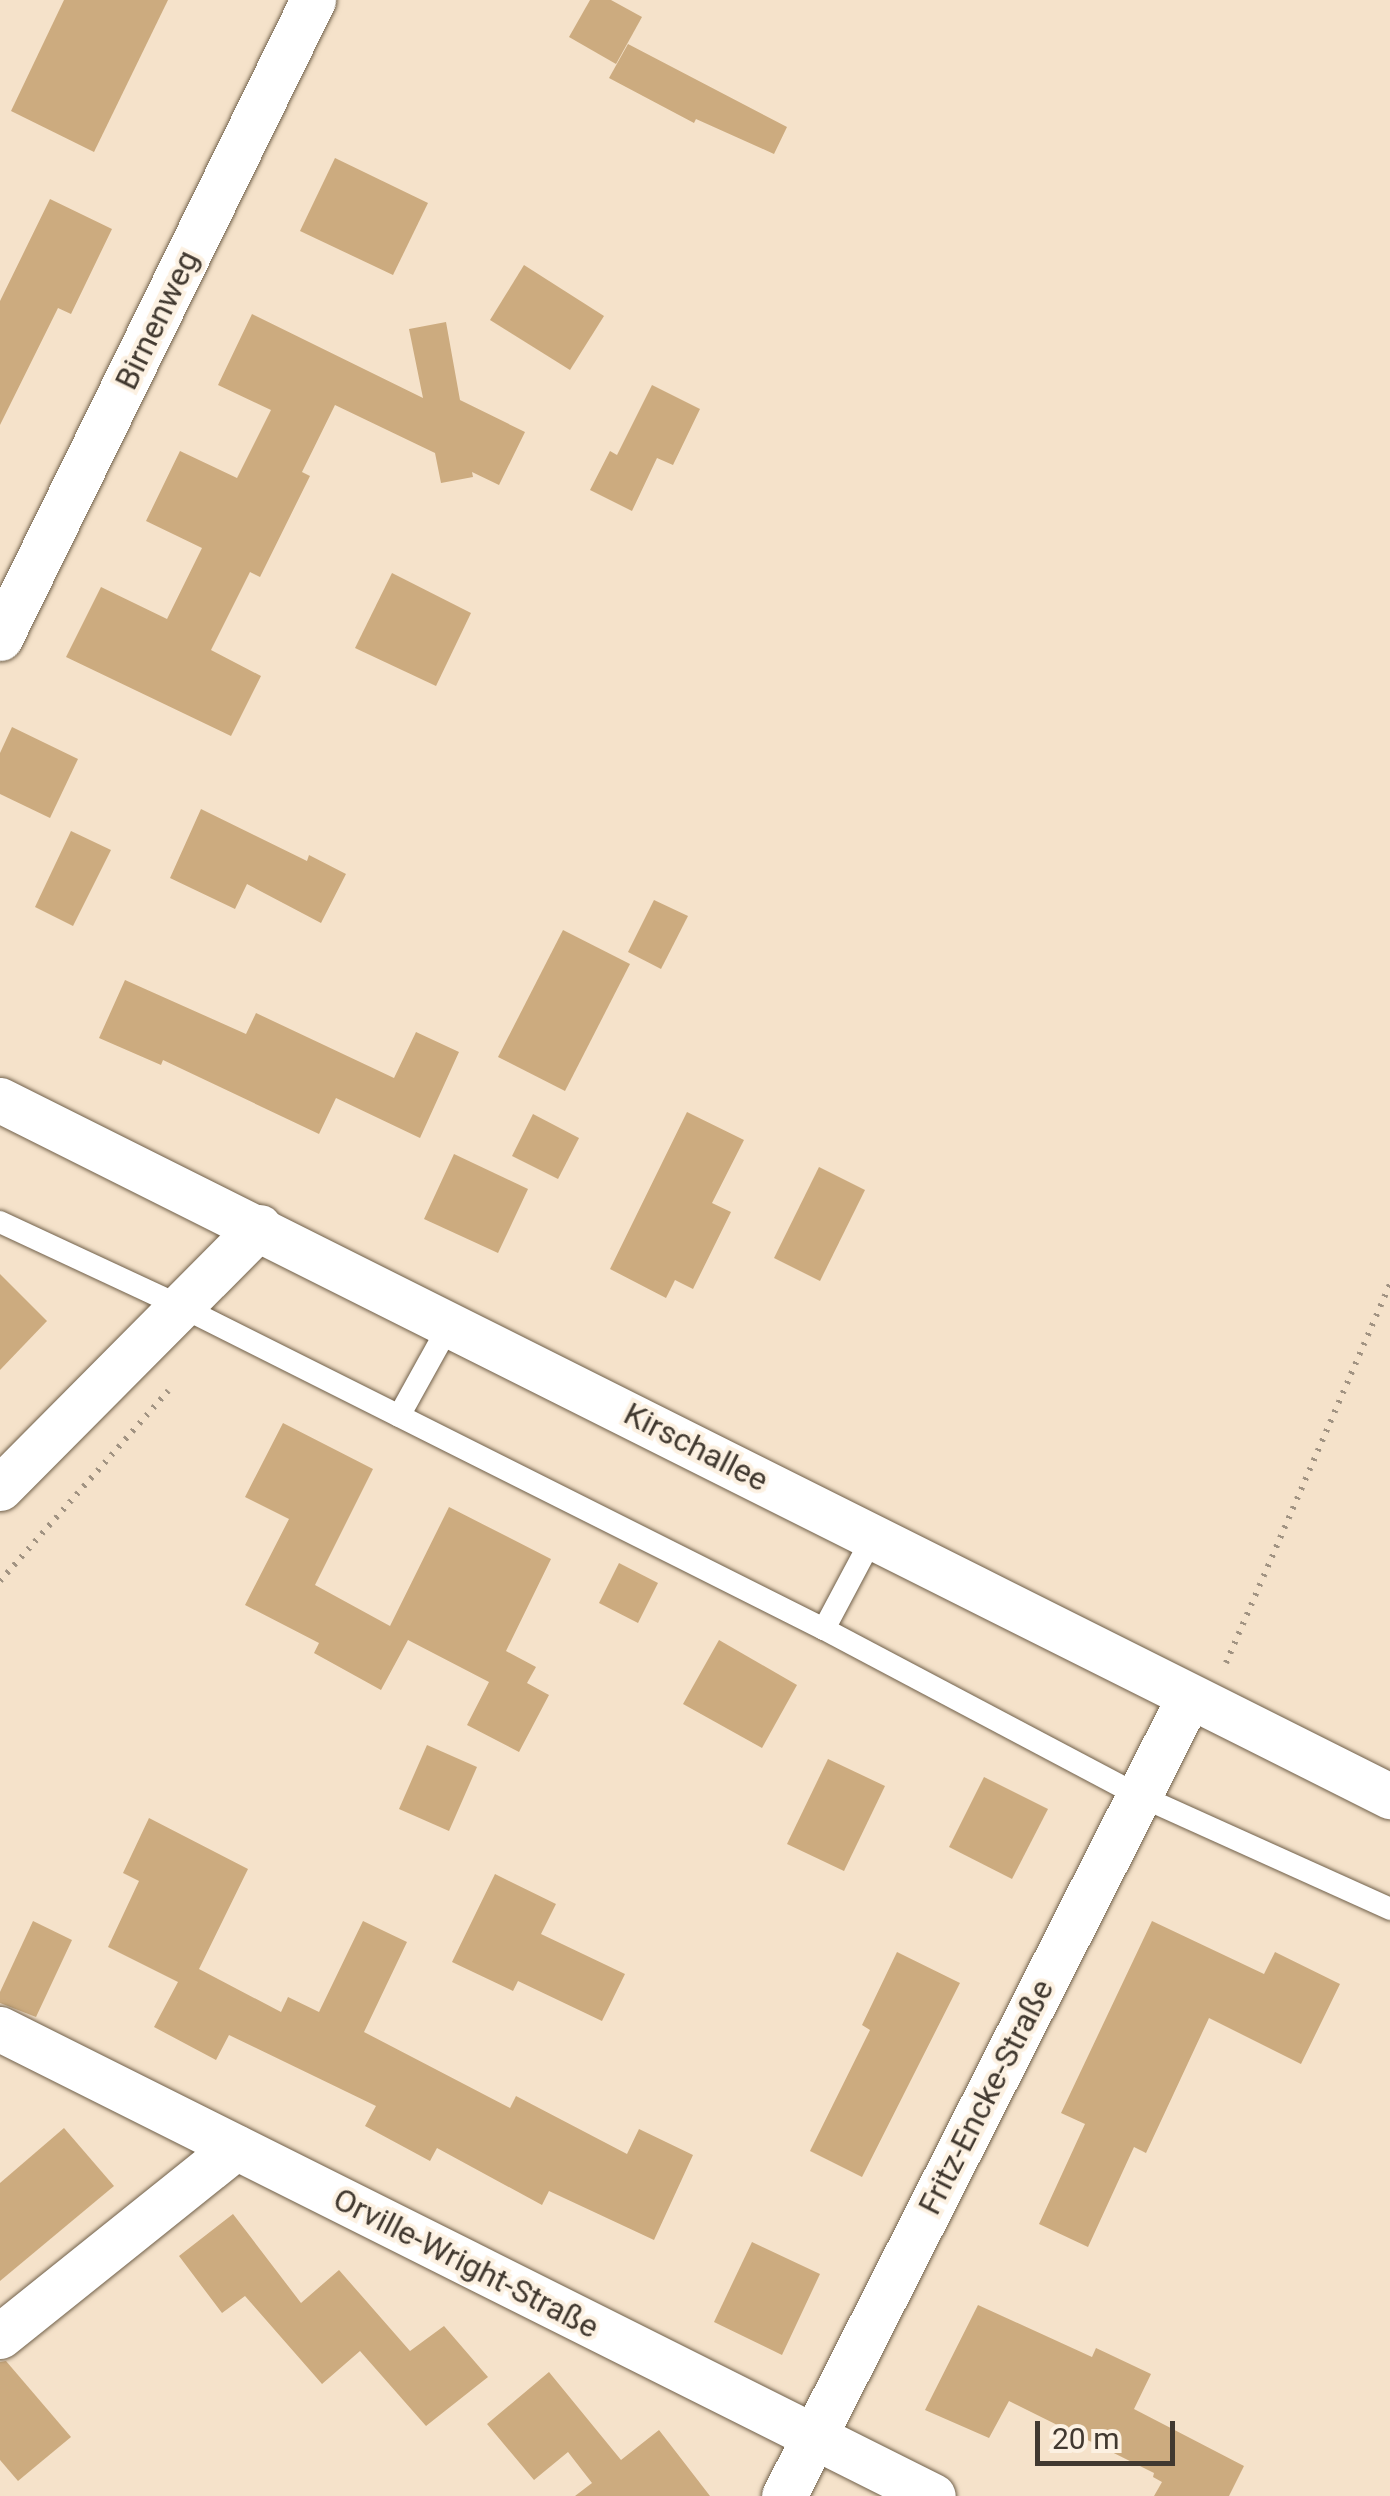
<!DOCTYPE html>
<html>
<head>
<meta charset="utf-8">
<style>
	body { margin:0 }
	#map { position:relative; width:1390px; height:2496px; overflow:hidden; background:#f5e2ca; font-family:Roboto,sans-serif }
	div>[style] { position:absolute }
	[style*='--x'] { left:calc(var(--x)*1px); top:calc(var(--y)*1px); width:calc(var(--w)*1px); rotate:calc(var(--a)*1deg) }
	.building>* { inset:0; background:#ccab7f }
	.path>* { height:6px; margin-top:-3px; transform-origin:0; background:repeating-linear-gradient(90deg,#a19382 0 2.5px,transparent 0 10.5px) }
	.roads { filter:drop-shadow(0 0 2px #70604a) drop-shadow(0 0 2px #70604a) }
	.lane>* { height:22px; margin:-11px; padding:0 11px; transform-origin:11px; border-radius:11px; background:#fff }
	.street>* { height:45px; margin:-22.5px; padding:0 22.5px; transform-origin:22.5px; border-radius:22.5px; background:#fff }
	span { translate:-50% -50%; white-space:nowrap; text-align:center; line-height:1.15; -webkit-text-stroke:8px #fcf1e2; paint-order:stroke }
	.street-label { font-size:32px; color:#413930 }
	.scale { position:absolute; left:1035px; top:2421px; width:140px; height:45px; box-sizing:border-box; border:5px solid #413930; border-top:0; padding-left:12px; font-size:30px; line-height:35px; white-space:nowrap; color:#413930; -webkit-text-stroke:8px #fcf1e2; paint-order:stroke }
</style>
</head>
<body>
<div id="map">
	<div class="building">
		<i style="clip-path:polygon(64px 0,168px 0,94px 152px,11px 111px)"></i>
		<i style="clip-path:polygon(590px 0,611px 0,642px 17px,616px 64px,569px 37px)"></i>
		<i style="clip-path:polygon(628px 44px,787px 127px,774px 154px,696px 119px,694px 123px,609px 78px)"></i>
		<i style="clip-path:polygon(335px 158px,428px 203px,393px 275px,300px 231px)"></i>
		<i style="clip-path:polygon(50px 199px,112px 229px,71px 314px,58px 308px,0 425px,0 301px)"></i>
		<i style="clip-path:polygon(524px 265px,604px 316px,570px 370px,490px 320px)"></i>
		<i style="clip-path:polygon(252px 314px,423px 398px,409px 329px,446px 322px,460px 400px,525px 432px,499px 485px,472px 472px,473px 477px,441px 483px,435px 453px,335px 405px,302px 472px,310px 476px,260px 577px,250px 572px,211px 650px,261px 676px,231px 736px,66px 657px,101px 587px,167px 619px,202px 548px,146px 521px,180px 451px,237px 478px,271px 410px,218px 385px)"></i>
		<i style="clip-path:polygon(652px 385px,700px 409px,673px 465px,657px 458px,632px 511px,590px 490px,610px 451px,617px 455px)"></i>
		<i style="clip-path:polygon(392px 573px,471px 613px,436px 686px,355px 648px)"></i>
		<i style="clip-path:polygon(12px 727px,78px 759px,50px 818px,0 794px,0 753px)"></i>
		<i style="clip-path:polygon(201px 809px,307px 861px,309px 855px,346px 874px,321px 923px,247px 884px,235px 909px,170px 878px)"></i>
		<i style="clip-path:polygon(71px 831px,111px 850px,73px 926px,35px 907px)"></i>
		<i style="clip-path:polygon(654px 900px,688px 916px,661px 969px,628px 952px)"></i>
		<i style="clip-path:polygon(563px 930px,630px 964px,565px 1091px,498px 1057px)"></i>
		<i style="clip-path:polygon(125px 980px,246px 1034px,256px 1013px,394px 1078px,416px 1032px,459px 1052px,420px 1138px,336px 1098px,319px 1134px,163px 1060px,161px 1065px,99px 1038px)"></i>
		<i style="clip-path:polygon(687px 1112px,744px 1140px,712px 1203px,731px 1212px,693px 1289px,675px 1280px,666px 1298px,610px 1269px)"></i>
		<i style="clip-path:polygon(533px 1114px,579px 1138px,558px 1179px,512px 1156px)"></i>
		<i style="clip-path:polygon(454px 1154px,528px 1189px,498px 1253px,424px 1219px)"></i>
		<i style="clip-path:polygon(819px 1167px,865px 1190px,820px 1281px,774px 1258px)"></i>
		<i style="clip-path:polygon(0 1274px,47px 1321px,0 1370px)"></i>
		<i style="clip-path:polygon(283px 1423px,373px 1469px,315px 1585px,390px 1626px,449px 1507px,551px 1559px,506px 1651px,536px 1667px,527px 1683px,549px 1695px,519px 1752px,467px 1725px,489px 1682px,408px 1640px,381px 1690px,314px 1653px,319px 1643px,245px 1605px,289px 1519px,245px 1497px)"></i>
		<i style="clip-path:polygon(619px 1563px,658px 1583px,638px 1623px,599px 1603px)"></i>
		<i style="clip-path:polygon(719px 1640px,797px 1685px,762px 1748px,683px 1704px)"></i>
		<i style="clip-path:polygon(427px 1745px,477px 1767px,449px 1831px,399px 1809px)"></i>
		<i style="clip-path:polygon(828px 1759px,885px 1786px,844px 1871px,787px 1844px)"></i>
		<i style="clip-path:polygon(984px 1777px,1048px 1809px,1012px 1879px,949px 1847px)"></i>
		<i style="clip-path:polygon(149px 1818px,248px 1869px,199px 1969px,281px 2012px,288px 1997px,319px 2012px,363px 1921px,407px 1942px,364px 2032px,510px 2108px,516px 2096px,627px 2154px,639px 2129px,693px 2155px,654px 2240px,549px 2191px,542px 2205px,437px 2148px,430px 2161px,365px 2126px,376px 2106px,229px 2035px,216px 2060px,154px 2027px,178px 1982px,108px 1947px,139px 1881px,123px 1873px)"></i>
		<i style="clip-path:polygon(495px 1874px,556px 1904px,541px 1934px,625px 1974px,602px 2021px,518px 1981px,513px 1991px,452px 1962px)"></i>
		<i style="clip-path:polygon(33px 1921px,72px 1940px,36px 2017px,0 2003px,0 1992px)"></i>
		<i style="clip-path:polygon(1152px 1921px,1264px 1974px,1275px 1952px,1340px 1984px,1301px 2064px,1209px 2018px,1146px 2153px,1134px 2147px,1088px 2247px,1039px 2224px,1085px 2124px,1061px 2113px)"></i>
		<i style="clip-path:polygon(897px 1952px,960px 1983px,862px 2177px,810px 2151px,870px 2030px,862px 2025px)"></i>
		<i style="clip-path:polygon(64px 2128px,114px 2186px,0 2281px,0 2183px)"></i>
		<i style="clip-path:polygon(233px 2214px,301px 2303px,339px 2270px,410px 2351px,444px 2326px,488px 2377px,426px 2426px,360px 2351px,322px 2384px,245px 2296px,222px 2313px,179px 2256px)"></i>
		<i style="clip-path:polygon(752px 2242px,820px 2274px,782px 2355px,714px 2322px)"></i>
		<i style="clip-path:polygon(978px 2305px,1092px 2357px,1096px 2348px,1151px 2374px,1134px 2409px,1244px 2466px,1229px 2496px,1154px 2496px,1162px 2482px,1153px 2477px,1154px 2473px,1009px 2401px,989px 2438px,925px 2410px)"></i>
		<i style="clip-path:polygon(6px 2361px,71px 2437px,18px 2481px,0 2460px,0 2362px)"></i>
		<i style="clip-path:polygon(549px 2372px,621px 2460px,659px 2430px,710px 2496px,575px 2496px,592px 2483px,568px 2452px,534px 2480px,487px 2424px)"></i>
	</div>
	<div class="path">
		<i style="--x:0;--y:1581;--w:254;--a:-48.5"></i>
		<i style="--x:1226;--y:1663;--w:413;--a:-66.6"></i>
	</div>
	<div class="roads">
		<div class="lane">
			<i style="--x:0;--y:1222;--w:199;--a:25"></i>
			<i style="--x:180;--y:1306;--w:720;--a:26.64"></i>
			<i style="--x:824;--y:1629;--w:355;--a:27.9"></i>
			<i style="--x:1138;--y:1795;--w:277;--a:24.3"></i>
			<i style="--x:399;--y:1416;--w:107;--a:-61"></i>
			<i style="--x:824;--y:1629;--w:106;--a:-62"></i>
		</div>
		<div class="street">
			<i style="--x:0;--y:638;--w:711;--a:-63.87"></i>
			<i style="--x:0;--y:1100;--w:1555;--a:26.6"></i>
			<i style="--x:0;--y:1488;--w:368;--a:-45.2"></i>
			<i style="--x:0;--y:2029;--w:1043;--a:26.59"></i>
			<i style="--x:0;--y:2336;--w:302;--a:-38.7"></i>
			<i style="--x:784;--y:2496;--w:896;--a:-63.12"></i>
		</div>
	</div>
	<div class="street-label">
		<span style="left:157px;top:320px;rotate:-64deg">Birnenweg</span>
		<span style="left:696px;top:1447px;rotate:27deg">Kirschallee</span>
		<span style="left:986px;top:2097px;rotate:-63deg">Fritz-Encke-Straße</span>
		<span style="left:466px;top:2263px;rotate:27deg">Orville-Wright-Straße</span>
	</div>
	<div class="scale">20 m</div>
</div>
</body>
</html>
